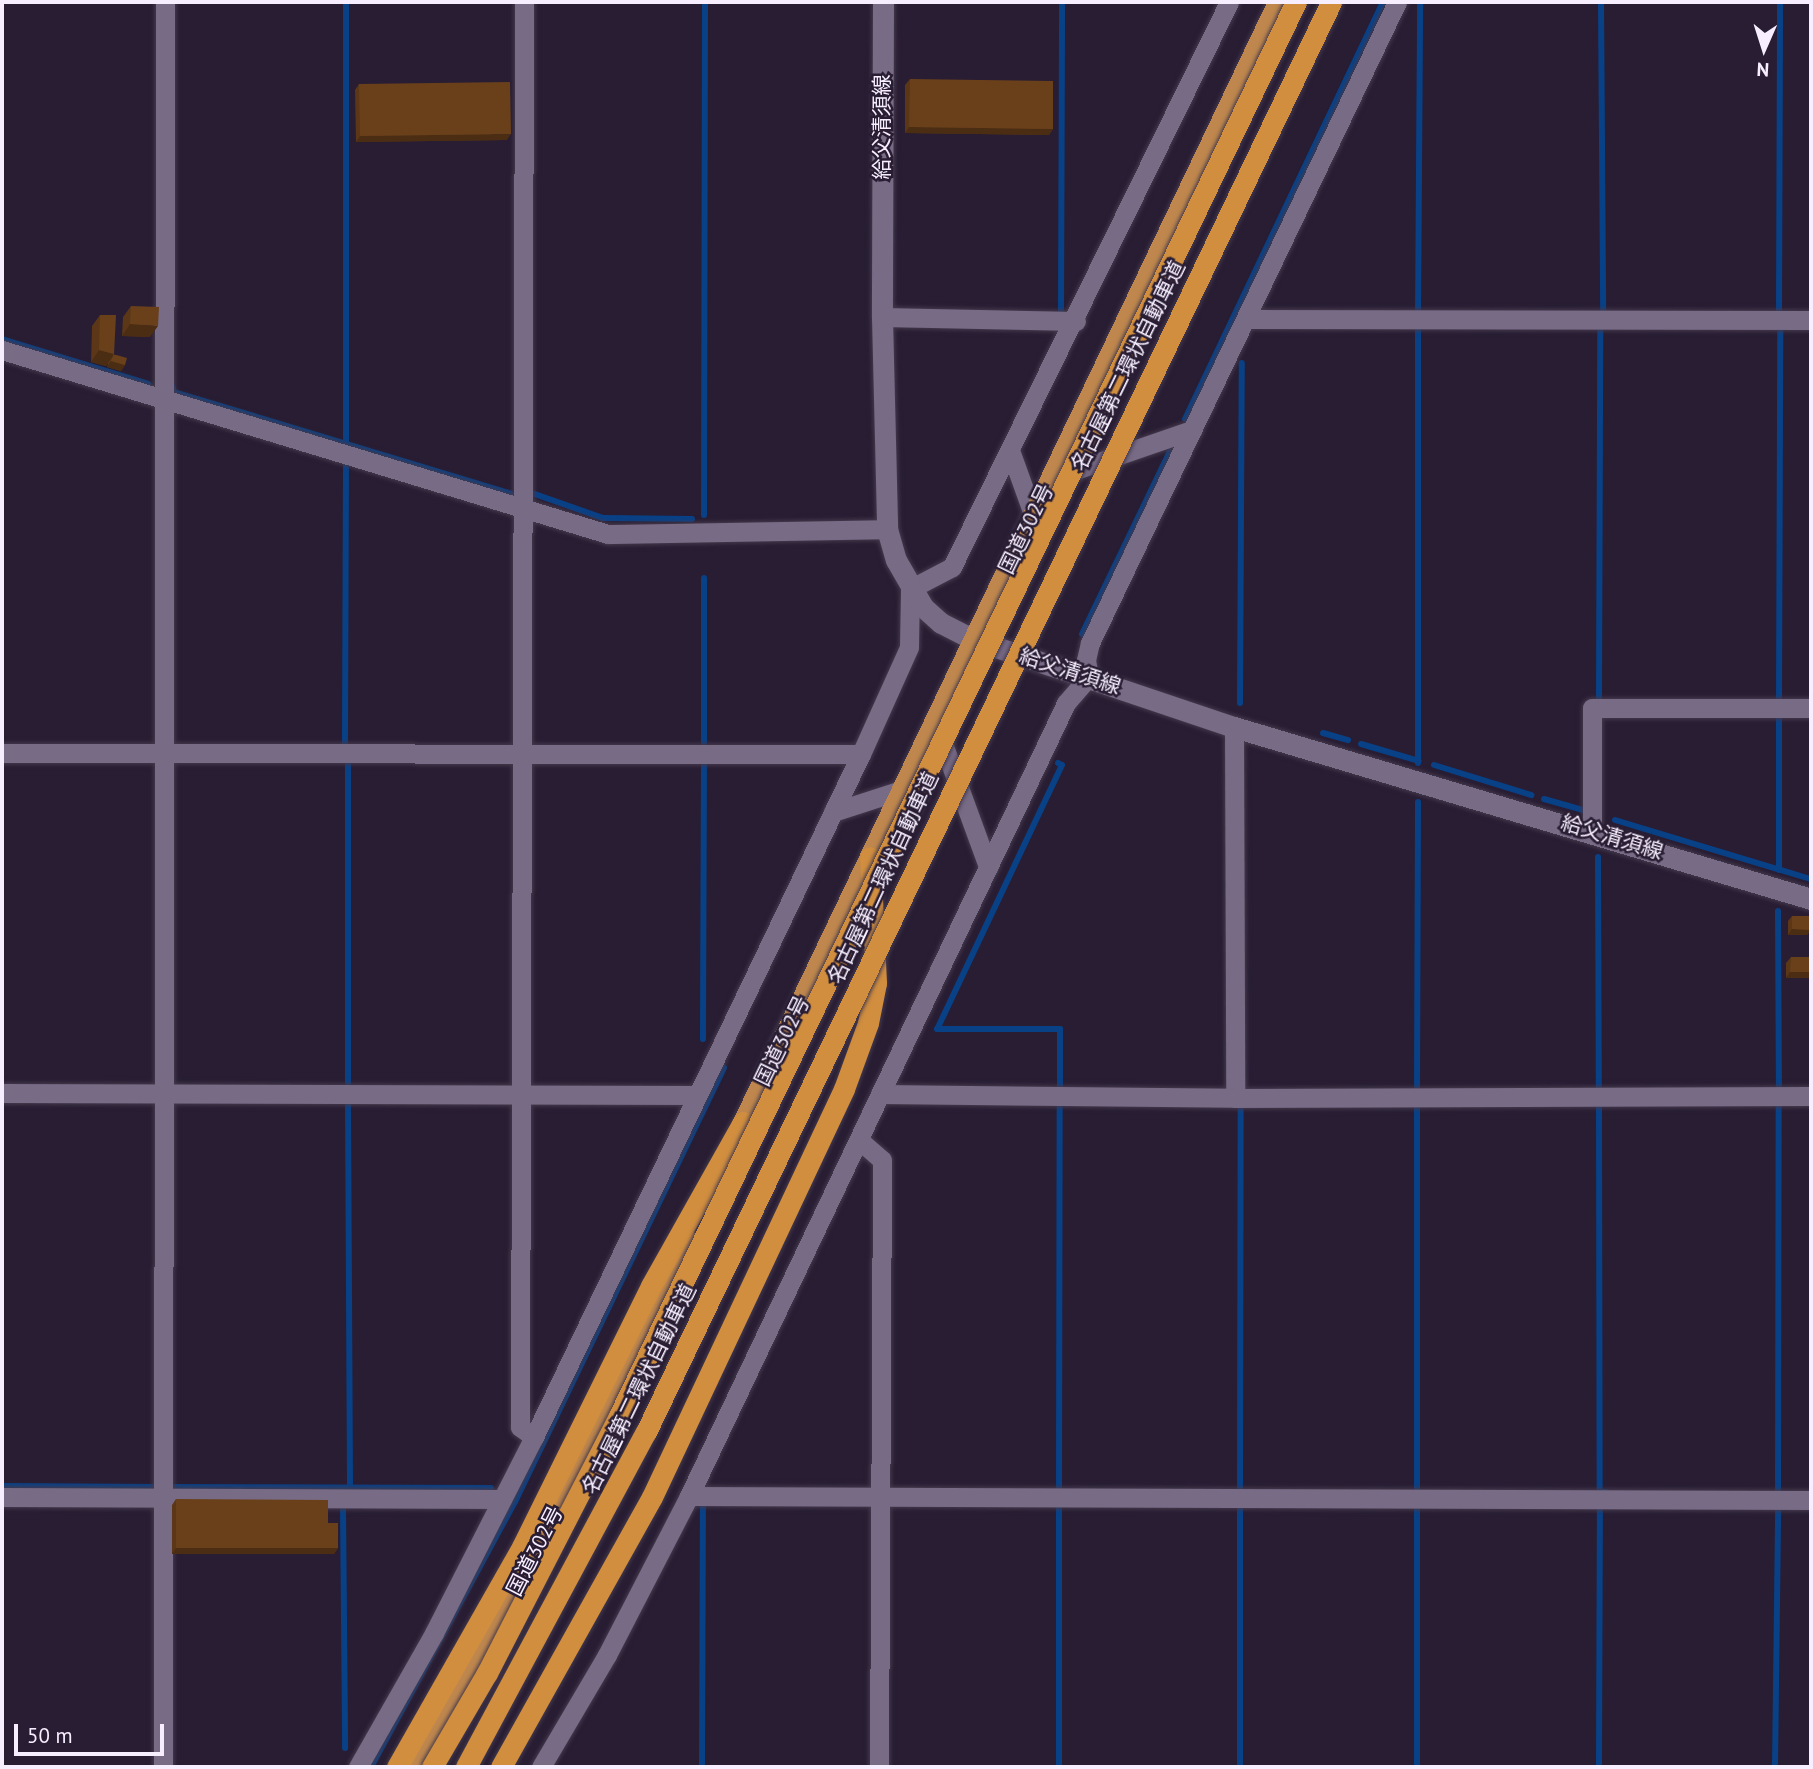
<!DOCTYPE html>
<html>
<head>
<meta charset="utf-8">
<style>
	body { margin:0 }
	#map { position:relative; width:1813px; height:1769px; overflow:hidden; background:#281d33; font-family:"PT Sans","Noto Sans JP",sans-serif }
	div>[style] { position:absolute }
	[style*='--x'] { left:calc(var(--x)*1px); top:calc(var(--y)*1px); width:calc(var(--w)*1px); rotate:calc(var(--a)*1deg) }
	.stream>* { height:6px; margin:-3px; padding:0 3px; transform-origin:3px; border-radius:3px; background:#094187 }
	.roads { filter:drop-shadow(0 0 2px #44394c) drop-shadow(0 0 2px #44394c) }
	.minor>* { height:19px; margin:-9.5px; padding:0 9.5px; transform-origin:9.5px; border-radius:9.5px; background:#786b86 }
	.secondary>* { height:21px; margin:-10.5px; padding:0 10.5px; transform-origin:10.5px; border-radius:10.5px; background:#786b86 }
	.trunk>* { height:21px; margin:-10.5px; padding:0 10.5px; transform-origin:10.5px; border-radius:10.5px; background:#bf874d }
	.motorway>* { height:21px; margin:-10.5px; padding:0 10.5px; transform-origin:10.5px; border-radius:10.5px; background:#d18e3f }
	.bridges { filter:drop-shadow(0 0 2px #44394c) drop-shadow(0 0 2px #44394c) }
	.motorway-bridge>* { height:21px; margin:-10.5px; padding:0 10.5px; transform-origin:10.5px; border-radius:10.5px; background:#d18e3f }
	.wall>* { inset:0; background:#5b3717 }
	.shaded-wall>* { inset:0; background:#4a2d13 }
	.building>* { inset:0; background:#6a401b }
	span { translate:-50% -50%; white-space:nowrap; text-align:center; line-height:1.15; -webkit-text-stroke:5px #281d33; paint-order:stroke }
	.street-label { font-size:21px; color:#f7efff }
	.frame { position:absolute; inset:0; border:4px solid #f7efff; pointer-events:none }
	.north { position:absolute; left:1729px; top:14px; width:70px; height:70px; -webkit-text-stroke:5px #281d33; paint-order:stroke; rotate:183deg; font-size:19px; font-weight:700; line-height:28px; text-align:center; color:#f7efff }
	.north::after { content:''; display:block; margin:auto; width:24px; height:32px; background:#f7efff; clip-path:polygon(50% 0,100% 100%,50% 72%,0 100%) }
	.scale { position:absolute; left:14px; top:1724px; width:150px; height:32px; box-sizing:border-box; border:4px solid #f7efff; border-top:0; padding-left:9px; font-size:21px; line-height:24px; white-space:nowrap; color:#f7efff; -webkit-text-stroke:5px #281d33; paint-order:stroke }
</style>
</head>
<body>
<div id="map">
	<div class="stream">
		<i style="--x:346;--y:2;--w:442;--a:90"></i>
		<i style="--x:1601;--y:2;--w:311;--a:89.6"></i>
		<i style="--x:1061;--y:312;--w:310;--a:-89.8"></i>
		<i style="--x:1418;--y:313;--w:311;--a:-89.6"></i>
		<i style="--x:1779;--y:313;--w:311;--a:-89.8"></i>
		<i style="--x:2;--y:339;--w:153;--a:17.1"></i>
		<i style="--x:172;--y:385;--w:7;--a:74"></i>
		<i style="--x:174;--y:392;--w:352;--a:16.8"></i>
		<i style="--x:1185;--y:419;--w:462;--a:-64.6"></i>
		<i style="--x:529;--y:492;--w:78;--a:19.4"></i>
		<i style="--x:603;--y:518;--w:89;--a:0.6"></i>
		<i style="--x:704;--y:515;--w:513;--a:-89.89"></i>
		<i style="--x:704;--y:578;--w:164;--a:90"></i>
		<i style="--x:1082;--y:634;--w:203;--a:-64.3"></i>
		<i style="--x:1599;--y:699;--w:371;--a:-89.8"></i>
		<i style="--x:1779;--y:702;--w:376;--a:-89.8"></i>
		<i style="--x:1240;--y:703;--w:340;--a:-89.7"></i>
		<i style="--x:1323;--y:733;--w:26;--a:16"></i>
		<i style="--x:345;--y:744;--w:279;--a:-89.8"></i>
		<i style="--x:1361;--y:744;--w:60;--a:16.3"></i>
		<i style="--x:1058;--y:763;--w:4;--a:27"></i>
		<i style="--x:1062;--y:765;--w:292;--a:115.3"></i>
		<i style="--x:937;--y:1029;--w:123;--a:0"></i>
		<i style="--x:1060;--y:1029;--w:62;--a:90"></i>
		<i style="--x:1418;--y:763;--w:439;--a:-90"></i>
		<i style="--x:1434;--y:765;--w:102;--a:17.2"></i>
		<i style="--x:1544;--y:799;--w:41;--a:15.8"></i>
		<i style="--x:1615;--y:820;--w:205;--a:16.8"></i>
		<i style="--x:1598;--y:857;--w:234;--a:89.8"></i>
		<i style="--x:1779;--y:870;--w:156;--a:-90"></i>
		<i style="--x:1778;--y:911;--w:180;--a:89.7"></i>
		<i style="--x:703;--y:1039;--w:279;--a:-89.8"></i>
		<i style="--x:348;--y:1083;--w:323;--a:-90"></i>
		<i style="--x:1417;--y:1092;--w:290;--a:-89.8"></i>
		<i style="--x:348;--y:1102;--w:385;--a:89.7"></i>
		<i style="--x:1599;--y:1105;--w:387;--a:89.9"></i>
		<i style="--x:1600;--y:1492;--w:6;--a:0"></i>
		<i style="--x:2;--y:1486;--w:153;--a:0.4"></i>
		<i style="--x:170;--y:1487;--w:321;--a:0.2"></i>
		<i style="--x:1059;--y:1492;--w:387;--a:-89.9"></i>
		<i style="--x:1240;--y:1492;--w:384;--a:-89.9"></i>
		<i style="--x:1417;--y:1492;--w:388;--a:-90"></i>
		<i style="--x:1778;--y:1493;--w:390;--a:-89.9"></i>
		<i style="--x:343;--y:1506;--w:242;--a:89.5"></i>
		<i style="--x:1417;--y:1508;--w:259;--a:90"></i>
		<i style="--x:371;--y:1767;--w:302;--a:-61.5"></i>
		<i style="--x:515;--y:1502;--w:482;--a:-64.3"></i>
		<i style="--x:702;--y:1767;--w:261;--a:-89.8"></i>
		<i style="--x:1059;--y:1767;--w:260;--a:-90"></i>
		<i style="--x:1240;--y:1767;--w:259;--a:-90"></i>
		<i style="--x:1599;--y:1767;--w:261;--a:-89.8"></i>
		<i style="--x:1775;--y:1767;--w:262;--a:-89.3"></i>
	</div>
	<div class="roads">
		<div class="minor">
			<i style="--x:524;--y:2;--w:1425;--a:90.16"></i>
			<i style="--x:520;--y:1427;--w:17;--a:36"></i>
			<i style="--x:882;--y:317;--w:194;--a:1.2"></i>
			<i style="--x:1247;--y:319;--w:564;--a:0.1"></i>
			<i style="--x:2;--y:350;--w:633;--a:16.89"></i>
			<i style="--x:608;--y:534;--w:279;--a:-1"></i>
			<i style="--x:1011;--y:453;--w:65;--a:70.2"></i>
			<i style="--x:1061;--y:475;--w:139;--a:-19"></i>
			<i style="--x:1234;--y:727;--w:371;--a:89.8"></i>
			<i style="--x:938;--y:730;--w:146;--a:69.9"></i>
			<i style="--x:2;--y:753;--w:859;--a:0.07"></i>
			<i style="--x:833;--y:812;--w:71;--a:-17.9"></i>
			<i style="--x:1592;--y:831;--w:123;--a:-90"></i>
			<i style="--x:1592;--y:708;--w:219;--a:0"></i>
			<i style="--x:2;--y:1093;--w:694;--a:0.17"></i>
			<i style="--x:880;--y:1094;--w:355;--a:0.6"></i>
			<i style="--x:1235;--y:1098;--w:576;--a:-0.2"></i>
			<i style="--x:859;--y:1140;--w:30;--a:41"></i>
			<i style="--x:882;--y:1160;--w:607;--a:90.28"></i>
			<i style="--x:689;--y:1496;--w:1122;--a:0.2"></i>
			<i style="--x:2;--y:1497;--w:500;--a:0.23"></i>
			<i style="--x:163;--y:1767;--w:1765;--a:-89.94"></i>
			<i style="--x:358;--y:1767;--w:154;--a:-60.4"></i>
			<i style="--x:434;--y:1633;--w:220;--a:-63"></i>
			<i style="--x:534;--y:1437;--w:757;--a:-64.42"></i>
			<i style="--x:861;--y:754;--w:117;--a:-65.8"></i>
			<i style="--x:909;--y:647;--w:58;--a:-89"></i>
			<i style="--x:910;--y:589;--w:47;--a:-27.6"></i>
			<i style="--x:952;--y:567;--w:629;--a:-63.88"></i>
			<i style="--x:541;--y:1767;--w:130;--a:-59.5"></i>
			<i style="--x:607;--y:1655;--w:179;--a:-62.7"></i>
			<i style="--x:689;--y:1496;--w:878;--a:-64.57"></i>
			<i style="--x:1066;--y:703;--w:35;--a:-49"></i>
			<i style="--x:1089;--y:677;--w:17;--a:-100"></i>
			<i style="--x:1086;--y:660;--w:17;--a:-77"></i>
			<i style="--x:1090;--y:643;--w:711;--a:-64.41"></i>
		</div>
		<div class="secondary">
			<i style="--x:883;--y:2;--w:315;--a:90.2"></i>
			<i style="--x:882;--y:317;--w:212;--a:88.6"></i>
			<i style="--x:887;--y:529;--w:32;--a:74"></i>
			<i style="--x:896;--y:560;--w:54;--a:60.1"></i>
			<i style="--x:923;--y:607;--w:24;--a:42"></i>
			<i style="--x:941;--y:623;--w:35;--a:27"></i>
			<i style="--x:972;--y:639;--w:276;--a:18.6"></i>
			<i style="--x:1234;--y:727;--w:602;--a:16.6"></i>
		</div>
		<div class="trunk">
			<i style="--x:736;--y:1137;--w:1258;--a:-64.47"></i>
			<i style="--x:413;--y:1767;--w:246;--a:-60"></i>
			<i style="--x:536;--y:1554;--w:349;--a:-64.4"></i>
		</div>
		<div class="motorway">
			<i style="--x:397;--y:1767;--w:253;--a:-60.4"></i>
			<i style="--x:522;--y:1547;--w:291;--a:-63.7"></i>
			<i style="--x:651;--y:1286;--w:188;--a:-60.7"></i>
			<i style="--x:501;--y:1767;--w:309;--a:-60.8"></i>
			<i style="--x:652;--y:1497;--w:451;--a:-64.8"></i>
			<i style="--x:844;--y:1089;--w:70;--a:-70"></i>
			<i style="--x:868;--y:1023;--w:41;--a:-78.7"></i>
			<i style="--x:876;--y:983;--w:126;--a:-92.7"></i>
		</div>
	</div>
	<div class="bridges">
		<div class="motorway-bridge">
			<i style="--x:432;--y:1767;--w:109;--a:-59.7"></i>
			<i style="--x:487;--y:1673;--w:289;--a:-62.8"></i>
			<i style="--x:619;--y:1416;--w:1568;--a:-64.42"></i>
			<i style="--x:466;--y:1767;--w:380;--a:-61.8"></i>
			<i style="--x:646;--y:1432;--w:1586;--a:-64.4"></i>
		</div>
	</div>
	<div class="wall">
		<i style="clip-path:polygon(910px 79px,1053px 129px,1049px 135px,905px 133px,905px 85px)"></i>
		<i style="clip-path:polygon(359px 84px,507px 140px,356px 142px,355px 90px)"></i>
		<i style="clip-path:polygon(131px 306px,150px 337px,122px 336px,123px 317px)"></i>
		<i style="clip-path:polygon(100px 315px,114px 354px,125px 365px,121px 371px,107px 367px,108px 363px,106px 366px,91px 362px,92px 326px)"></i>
		<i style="clip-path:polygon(1792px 916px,1811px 930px,1807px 935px,1788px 935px,1788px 921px)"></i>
		<i style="clip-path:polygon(1791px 957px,1811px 957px,1786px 978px,1786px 963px)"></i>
		<i style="clip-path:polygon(176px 1499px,328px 1523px,338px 1548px,334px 1554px,172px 1554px,172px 1505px)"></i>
	</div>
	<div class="shaded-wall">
		<i style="clip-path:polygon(909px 127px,1053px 129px,1049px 135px,905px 133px)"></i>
		<i style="clip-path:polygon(511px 134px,507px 140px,356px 142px,360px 136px)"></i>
		<i style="clip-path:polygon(130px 324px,158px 326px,150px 337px,122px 336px)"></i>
		<i style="clip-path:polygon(99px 350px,114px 354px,106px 366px,91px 362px)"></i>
		<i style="clip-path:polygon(111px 361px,125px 365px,121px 371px,107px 367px)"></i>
		<i style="clip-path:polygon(1792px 929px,1811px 930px,1807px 935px,1788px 935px)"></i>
		<i style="clip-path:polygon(1790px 972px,1811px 972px,1811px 978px,1786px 978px)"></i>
		<i style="clip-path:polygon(176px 1548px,338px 1548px,334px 1554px,172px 1554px)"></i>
	</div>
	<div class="building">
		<i style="clip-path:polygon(910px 79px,1053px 81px,1053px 129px,909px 127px)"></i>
		<i style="clip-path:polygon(510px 82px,511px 134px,360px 136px,359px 84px)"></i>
		<i style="clip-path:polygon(131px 306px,159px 307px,158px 326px,130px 324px)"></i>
		<i style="clip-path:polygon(100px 315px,116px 315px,114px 354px,99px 350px)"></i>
		<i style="clip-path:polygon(113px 354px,127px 358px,125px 365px,111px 361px,114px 354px)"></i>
		<i style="clip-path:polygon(1792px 916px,1811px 916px,1811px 930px,1792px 929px)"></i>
		<i style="clip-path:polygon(1791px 957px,1811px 957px,1811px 972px,1790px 972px)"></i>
		<i style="clip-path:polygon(176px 1499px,328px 1500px,328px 1523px,338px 1523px,338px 1548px,176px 1548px)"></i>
	</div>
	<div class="street-label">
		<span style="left:882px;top:127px;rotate:-90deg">給父清須線</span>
		<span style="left:1128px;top:366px;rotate:-64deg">名古屋第二環状自動車道</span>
		<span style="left:1026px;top:529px;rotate:-64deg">国道302号</span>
		<span style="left:1070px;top:671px;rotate:18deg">給父清須線</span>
		<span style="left:1612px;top:837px;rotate:17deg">給父清須線</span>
		<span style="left:883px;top:878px;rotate:-65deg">名古屋第二環状自動車道</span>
		<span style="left:782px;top:1041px;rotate:-64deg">国道302号</span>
		<span style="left:639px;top:1389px;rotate:-64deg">名古屋第二環状自動車道</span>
		<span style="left:535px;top:1551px;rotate:-63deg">国道302号</span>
	</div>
	<div class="frame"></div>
	<div class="north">N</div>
	<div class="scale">50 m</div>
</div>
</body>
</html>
